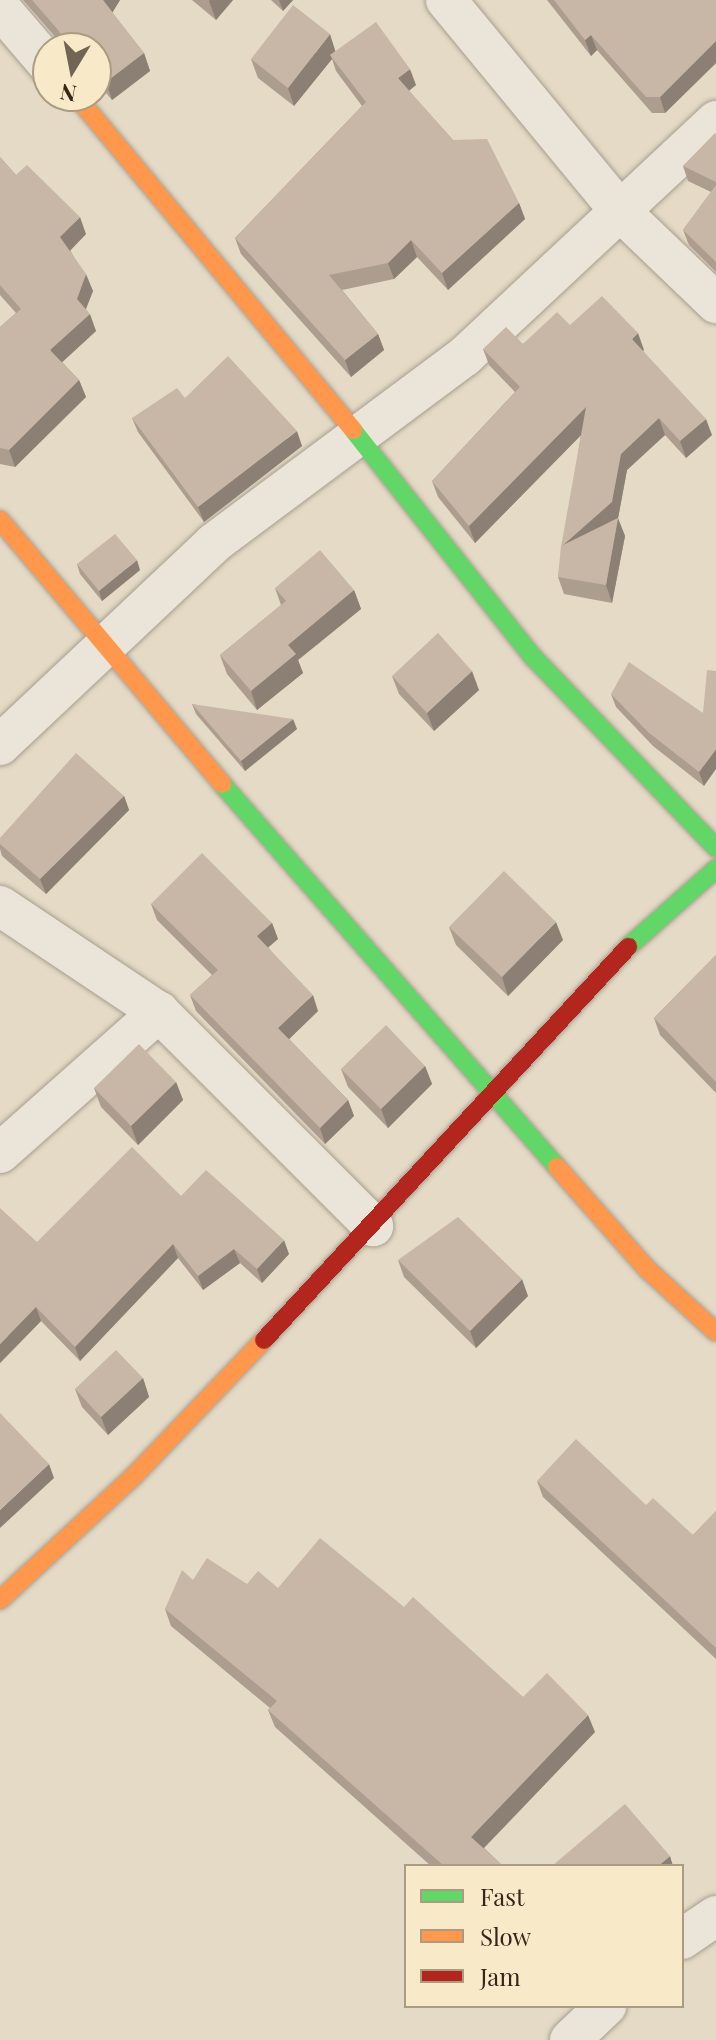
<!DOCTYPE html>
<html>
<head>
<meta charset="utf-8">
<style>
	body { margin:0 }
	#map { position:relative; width:716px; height:2040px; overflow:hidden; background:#e4dac5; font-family:"Playfair Display",serif }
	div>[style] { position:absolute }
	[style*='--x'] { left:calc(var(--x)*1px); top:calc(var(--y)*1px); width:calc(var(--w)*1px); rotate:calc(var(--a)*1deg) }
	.roads { filter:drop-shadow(0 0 2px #a89e90) drop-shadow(0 0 2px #a89e90) }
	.street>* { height:40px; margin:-20px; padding:0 20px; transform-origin:20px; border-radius:20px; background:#ebe4d8 }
	.fast>* { height:18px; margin:-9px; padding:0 9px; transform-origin:9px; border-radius:9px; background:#63d668 }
	.slow>* { height:18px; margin:-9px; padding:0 9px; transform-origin:9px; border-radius:9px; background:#ff974d }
	.jam>* { height:18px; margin:-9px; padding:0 9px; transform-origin:9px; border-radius:9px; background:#b3261e }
	.wall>* { inset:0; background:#ac9d8f }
	.shaded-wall>* { inset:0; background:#8c8074 }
	.building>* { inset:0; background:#c8b7a6 }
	span { translate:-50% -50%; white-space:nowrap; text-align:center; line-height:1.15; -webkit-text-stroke:6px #f8e9c8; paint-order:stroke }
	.legend { position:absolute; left:404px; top:1864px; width:280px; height:144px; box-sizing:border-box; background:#f8e9c8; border:2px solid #aa9b82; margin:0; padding:10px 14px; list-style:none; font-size:24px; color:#352619 }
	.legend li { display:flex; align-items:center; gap:16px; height:40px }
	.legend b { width:40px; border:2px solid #aa9b82 }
	.north { position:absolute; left:32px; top:32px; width:80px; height:80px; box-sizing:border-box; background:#f8e9c8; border:2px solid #aa9b82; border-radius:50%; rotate:190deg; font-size:22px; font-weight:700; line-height:32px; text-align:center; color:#352619 }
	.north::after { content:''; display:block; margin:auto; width:28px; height:36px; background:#726555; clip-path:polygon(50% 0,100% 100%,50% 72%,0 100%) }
</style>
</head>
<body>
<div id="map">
	<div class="roads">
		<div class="street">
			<i style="--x:446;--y:0;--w:273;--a:50.5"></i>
			<i style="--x:620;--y:211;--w:133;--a:43.8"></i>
			<i style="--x:0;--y:8;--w:74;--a:49.4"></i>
			<i style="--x:0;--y:745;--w:294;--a:-43.3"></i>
			<i style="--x:214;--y:543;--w:313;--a:-36.7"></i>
			<i style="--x:465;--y:356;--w:344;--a:-43.1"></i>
			<i style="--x:0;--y:906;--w:191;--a:33.7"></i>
			<i style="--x:159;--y:1012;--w:303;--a:45"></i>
			<i style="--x:0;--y:1153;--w:213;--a:-41.6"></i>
			<i style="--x:682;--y:1939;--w:41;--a:-34.1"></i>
			<i style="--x:570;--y:2040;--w:50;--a:-43.4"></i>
		</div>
		<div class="fast">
			<i style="--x:353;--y:430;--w:291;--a:51.6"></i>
			<i style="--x:534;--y:658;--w:263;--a:46.2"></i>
			<i style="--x:222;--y:784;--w:509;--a:48.82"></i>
			<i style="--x:628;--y:947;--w:118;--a:-41.6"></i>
		</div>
		<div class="slow">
			<i style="--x:76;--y:96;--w:434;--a:50.3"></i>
			<i style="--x:0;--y:520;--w:345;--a:49.9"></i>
			<i style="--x:557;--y:1167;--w:136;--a:48.6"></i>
			<i style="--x:647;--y:1269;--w:93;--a:42.4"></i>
			<i style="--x:0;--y:1600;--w:181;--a:-42.8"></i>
			<i style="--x:133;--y:1477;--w:190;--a:-46.3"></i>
		</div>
		<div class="jam">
			<i style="--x:264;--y:1340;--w:536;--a:-47.19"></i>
		</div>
	</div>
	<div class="wall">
		<i style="clip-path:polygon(23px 0,120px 0,112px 13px,144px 53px,150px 71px,112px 100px,96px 81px,96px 48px,65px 48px)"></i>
		<i style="clip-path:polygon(192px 0,233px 0,216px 20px)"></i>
		<i style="clip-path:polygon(271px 0,293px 0,283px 11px)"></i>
		<i style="clip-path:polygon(547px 0,716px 0,716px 63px,665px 113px,652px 113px,597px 50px,591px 56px)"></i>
		<i style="clip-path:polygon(335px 51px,416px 85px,409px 91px,453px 140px,519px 203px,525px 219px,448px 290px,417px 257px,394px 279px,342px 290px,378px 334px,384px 350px,351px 377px,241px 254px,235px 238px,362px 106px,336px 71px,332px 59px,294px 106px,258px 78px,251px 59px)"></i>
		<i style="clip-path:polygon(716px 134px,716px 272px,689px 245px,683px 230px,711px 192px,688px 181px,683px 166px)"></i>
		<i style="clip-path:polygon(0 157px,16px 175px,86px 234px,70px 250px,93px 291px,86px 309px,96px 331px,62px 362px,79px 380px,86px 397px,15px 467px,0 464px,0 327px,16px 313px,0 295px)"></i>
		<i style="clip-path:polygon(570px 325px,644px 350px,643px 351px,712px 435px,686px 458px,665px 435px,627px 470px,618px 519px,625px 536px,612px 603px,564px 594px,558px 577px,581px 435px,475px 543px,438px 497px,432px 481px,515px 392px,489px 365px,483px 349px,523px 344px)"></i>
		<i style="clip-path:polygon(185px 398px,302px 446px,204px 522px,138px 432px,132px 418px)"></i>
		<i style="clip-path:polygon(77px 564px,140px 570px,102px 601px,80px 574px)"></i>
		<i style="clip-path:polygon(275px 588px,354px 590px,361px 609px,298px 660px,303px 673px,257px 710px,227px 674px,220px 655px,281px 605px)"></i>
		<i style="clip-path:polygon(392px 676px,479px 690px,434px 731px,399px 694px)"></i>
		<i style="clip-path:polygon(611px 694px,703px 713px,704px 786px,653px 746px,616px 707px)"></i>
		<i style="clip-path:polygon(192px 704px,297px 729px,245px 771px,196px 714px)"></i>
		<i style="clip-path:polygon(124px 796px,129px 810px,46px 894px,2px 856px,0 849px,0 838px)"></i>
		<i style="clip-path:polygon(151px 904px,272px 923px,278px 939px,268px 947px,318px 1011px,289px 1039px,348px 1100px,354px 1116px,325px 1144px,196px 1011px,190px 995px,212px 975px,157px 920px)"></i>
		<i style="clip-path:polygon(449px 927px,563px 940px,508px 996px,456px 945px)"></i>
		<i style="clip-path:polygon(716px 955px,716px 1093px,660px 1035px,654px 1018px)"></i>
		<i style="clip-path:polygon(425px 1066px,432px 1084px,388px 1128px,348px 1087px,341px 1069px)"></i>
		<i style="clip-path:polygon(176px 1082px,183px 1100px,138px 1145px,101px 1107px,94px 1088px)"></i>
		<i style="clip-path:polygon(181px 1196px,289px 1254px,262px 1283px,240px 1263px,203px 1290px,178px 1258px,80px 1361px,41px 1321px,0 1363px,37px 1242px)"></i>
		<i style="clip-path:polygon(398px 1260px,528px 1296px,476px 1348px,404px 1277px)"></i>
		<i style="clip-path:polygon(143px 1378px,149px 1397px,108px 1435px,82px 1407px,75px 1389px)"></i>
		<i style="clip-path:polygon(537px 1481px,646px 1505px,693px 1535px,716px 1511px,716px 1659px,543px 1497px)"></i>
		<i style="clip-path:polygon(193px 1580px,247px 1584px,404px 1607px,523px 1697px,595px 1732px,484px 1848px,503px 1866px,431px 1866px,275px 1727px,268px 1710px,270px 1708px,171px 1626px,165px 1609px)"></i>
	</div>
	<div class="shaded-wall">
		<i style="clip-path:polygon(103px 0,120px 0,109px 18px)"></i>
		<i style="clip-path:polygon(210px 0,233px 0,216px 20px,209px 1px)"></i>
		<i style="clip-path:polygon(279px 0,293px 0,283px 11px)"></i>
		<i style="clip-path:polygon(330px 34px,336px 53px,330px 55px,332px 59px,294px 106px,288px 88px)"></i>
		<i style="clip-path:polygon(591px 35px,597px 50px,591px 56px,585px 40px)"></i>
		<i style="clip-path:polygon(716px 41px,716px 63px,665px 113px,660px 97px)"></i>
		<i style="clip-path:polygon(144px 53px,150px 71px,112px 100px,106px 82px)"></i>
		<i style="clip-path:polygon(410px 69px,416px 85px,404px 94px,398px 78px)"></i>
		<i style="clip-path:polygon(519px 203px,525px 219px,448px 290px,442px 273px)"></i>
		<i style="clip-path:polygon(80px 217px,86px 234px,67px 254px,60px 237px)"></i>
		<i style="clip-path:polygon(411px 240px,417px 257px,394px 279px,388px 263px)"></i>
		<i style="clip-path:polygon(86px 274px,93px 291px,83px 316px,77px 299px)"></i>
		<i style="clip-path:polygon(90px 314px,96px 331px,57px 367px,50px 350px)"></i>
		<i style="clip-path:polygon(638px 333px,644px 350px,638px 355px,632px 339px)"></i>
		<i style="clip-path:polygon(378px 334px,384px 350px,351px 377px,345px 360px)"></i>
		<i style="clip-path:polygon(79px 380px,86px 397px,15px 467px,9px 450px)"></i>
		<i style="clip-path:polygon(586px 407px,592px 424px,475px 543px,469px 526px)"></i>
		<i style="clip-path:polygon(659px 418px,665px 435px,627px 470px,618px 518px,561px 547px,621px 454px)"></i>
		<i style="clip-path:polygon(706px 419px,712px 435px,686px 458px,680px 441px)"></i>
		<i style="clip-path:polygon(297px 431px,302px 446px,204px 522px,198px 507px)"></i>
		<i style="clip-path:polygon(618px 518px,625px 536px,612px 603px,606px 585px)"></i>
		<i style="clip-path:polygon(137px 560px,140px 570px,102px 601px,99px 591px)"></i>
		<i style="clip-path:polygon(354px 590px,361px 609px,298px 660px,303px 673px,257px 710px,251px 691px,288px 645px)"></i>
		<i style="clip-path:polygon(472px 671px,479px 690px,434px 731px,427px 713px)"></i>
		<i style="clip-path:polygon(293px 719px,297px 729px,245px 771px,241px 761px)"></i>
		<i style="clip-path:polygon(716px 749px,716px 769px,704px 786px,699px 772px)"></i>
		<i style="clip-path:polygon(124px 796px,129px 810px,46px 894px,40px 879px)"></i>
		<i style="clip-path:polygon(556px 922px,563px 940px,508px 996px,502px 977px)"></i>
		<i style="clip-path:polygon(272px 923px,278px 939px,263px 952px,257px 936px)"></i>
		<i style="clip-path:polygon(313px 995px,318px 1011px,284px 1044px,278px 1028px)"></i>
		<i style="clip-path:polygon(425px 1066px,432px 1084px,388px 1128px,381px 1109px)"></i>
		<i style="clip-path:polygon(176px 1082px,183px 1100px,138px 1145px,131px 1126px)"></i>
		<i style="clip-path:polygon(348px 1100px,354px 1116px,325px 1144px,320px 1128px)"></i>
		<i style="clip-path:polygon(284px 1240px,289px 1254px,262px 1283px,257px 1269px)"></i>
		<i style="clip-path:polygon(173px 1244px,178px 1258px,80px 1361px,75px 1347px)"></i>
		<i style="clip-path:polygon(234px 1249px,240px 1263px,203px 1290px,198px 1276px)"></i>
		<i style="clip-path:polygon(522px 1279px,528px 1296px,476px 1348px,470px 1331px)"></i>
		<i style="clip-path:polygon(36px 1307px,41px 1321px,0 1363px,0 1344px)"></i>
		<i style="clip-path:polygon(143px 1378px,149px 1397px,108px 1435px,101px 1417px)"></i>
		<i style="clip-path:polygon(49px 1464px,54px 1478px,0 1528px,0 1510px)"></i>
		<i style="clip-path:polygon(588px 1715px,595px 1732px,478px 1854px,471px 1837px)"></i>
		<i style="clip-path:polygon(670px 1856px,673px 1866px,658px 1866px)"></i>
	</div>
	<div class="building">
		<i style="clip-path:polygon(32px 0,103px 0,144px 53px,106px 82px,96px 71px,96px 48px,68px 48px,59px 31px)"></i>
		<i style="clip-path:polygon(554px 0,716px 0,716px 41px,660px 97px,646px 97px,591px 35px,585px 40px)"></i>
		<i style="clip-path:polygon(293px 5px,330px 34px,288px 88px,251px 59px)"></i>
		<i style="clip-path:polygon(376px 22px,410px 69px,398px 78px,453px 140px,487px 139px,519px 203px,442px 273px,411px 240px,388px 263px,329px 275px,378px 334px,345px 360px,235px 238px,366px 102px,330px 55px)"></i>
		<i style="clip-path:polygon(715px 133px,716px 134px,716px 182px,683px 166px)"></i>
		<i style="clip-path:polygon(0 157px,16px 175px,27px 165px,80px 217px,60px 237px,86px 274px,77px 299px,90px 314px,50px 350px,79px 380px,9px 450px,0 448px,0 327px,21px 309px,0 285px)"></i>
		<i style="clip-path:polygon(716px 185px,716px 262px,683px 230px)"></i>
		<i style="clip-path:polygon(602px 296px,638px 333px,632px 339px,706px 419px,680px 441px,659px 418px,621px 454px,612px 502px,561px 547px,586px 407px,469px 526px,432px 481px,520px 387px,483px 349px,506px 327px,523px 344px,557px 312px,570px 325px)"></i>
		<i style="clip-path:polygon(228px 356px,297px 431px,198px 507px,132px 418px,177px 388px,185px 398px)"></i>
		<i style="clip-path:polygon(618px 518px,606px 585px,558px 577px,561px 546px)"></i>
		<i style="clip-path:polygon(115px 534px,137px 560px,99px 591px,77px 564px)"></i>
		<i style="clip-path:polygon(320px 550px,354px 590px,288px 645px,296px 654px,251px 691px,220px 655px,286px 601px,275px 588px)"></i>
		<i style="clip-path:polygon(438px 633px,472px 671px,427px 713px,392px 676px)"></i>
		<i style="clip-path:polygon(629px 662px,703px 713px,707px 670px,716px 671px,716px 749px,699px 772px,648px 732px,611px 694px)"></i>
		<i style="clip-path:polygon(192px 704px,293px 719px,241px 761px)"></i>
		<i style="clip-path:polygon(76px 753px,124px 796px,40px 879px,0 844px,0 838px)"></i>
		<i style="clip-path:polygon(202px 853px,272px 923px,257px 936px,313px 995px,278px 1028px,348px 1100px,320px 1128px,190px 995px,218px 970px,151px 904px)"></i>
		<i style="clip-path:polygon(504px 871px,556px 922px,502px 977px,449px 927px)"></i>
		<i style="clip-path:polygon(716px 955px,716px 1082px,654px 1018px)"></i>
		<i style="clip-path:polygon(386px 1025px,425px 1066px,381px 1109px,341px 1069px)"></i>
		<i style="clip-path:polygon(139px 1044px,176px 1082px,131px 1126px,94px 1088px)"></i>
		<i style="clip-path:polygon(132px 1147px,181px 1196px,206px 1170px,284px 1240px,257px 1269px,234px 1249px,198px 1276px,173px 1244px,75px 1347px,36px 1307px,0 1344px,0 1208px,37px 1242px)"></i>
		<i style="clip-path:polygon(458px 1217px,522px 1279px,470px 1331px,398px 1260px)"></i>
		<i style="clip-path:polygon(116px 1350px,143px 1378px,101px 1417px,75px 1389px)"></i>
		<i style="clip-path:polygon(0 1413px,49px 1464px,0 1510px)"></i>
		<i style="clip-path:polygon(576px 1439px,646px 1505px,653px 1498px,693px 1535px,716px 1511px,716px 1648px,537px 1481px)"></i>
		<i style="clip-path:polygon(320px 1538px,404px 1607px,413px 1597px,523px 1697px,547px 1673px,588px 1715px,471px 1837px,503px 1866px,444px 1866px,268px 1710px,277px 1701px,165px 1609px,182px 1570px,193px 1580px,207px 1558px,247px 1584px,258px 1571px,278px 1588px)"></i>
		<i style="clip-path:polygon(625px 1804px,670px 1856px,658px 1866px,552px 1866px)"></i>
	</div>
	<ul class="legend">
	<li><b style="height:10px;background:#63d668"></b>Fast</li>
	<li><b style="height:10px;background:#ff974d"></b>Slow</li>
	<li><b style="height:10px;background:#b3261e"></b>Jam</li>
	</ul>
	<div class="north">N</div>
</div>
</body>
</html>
